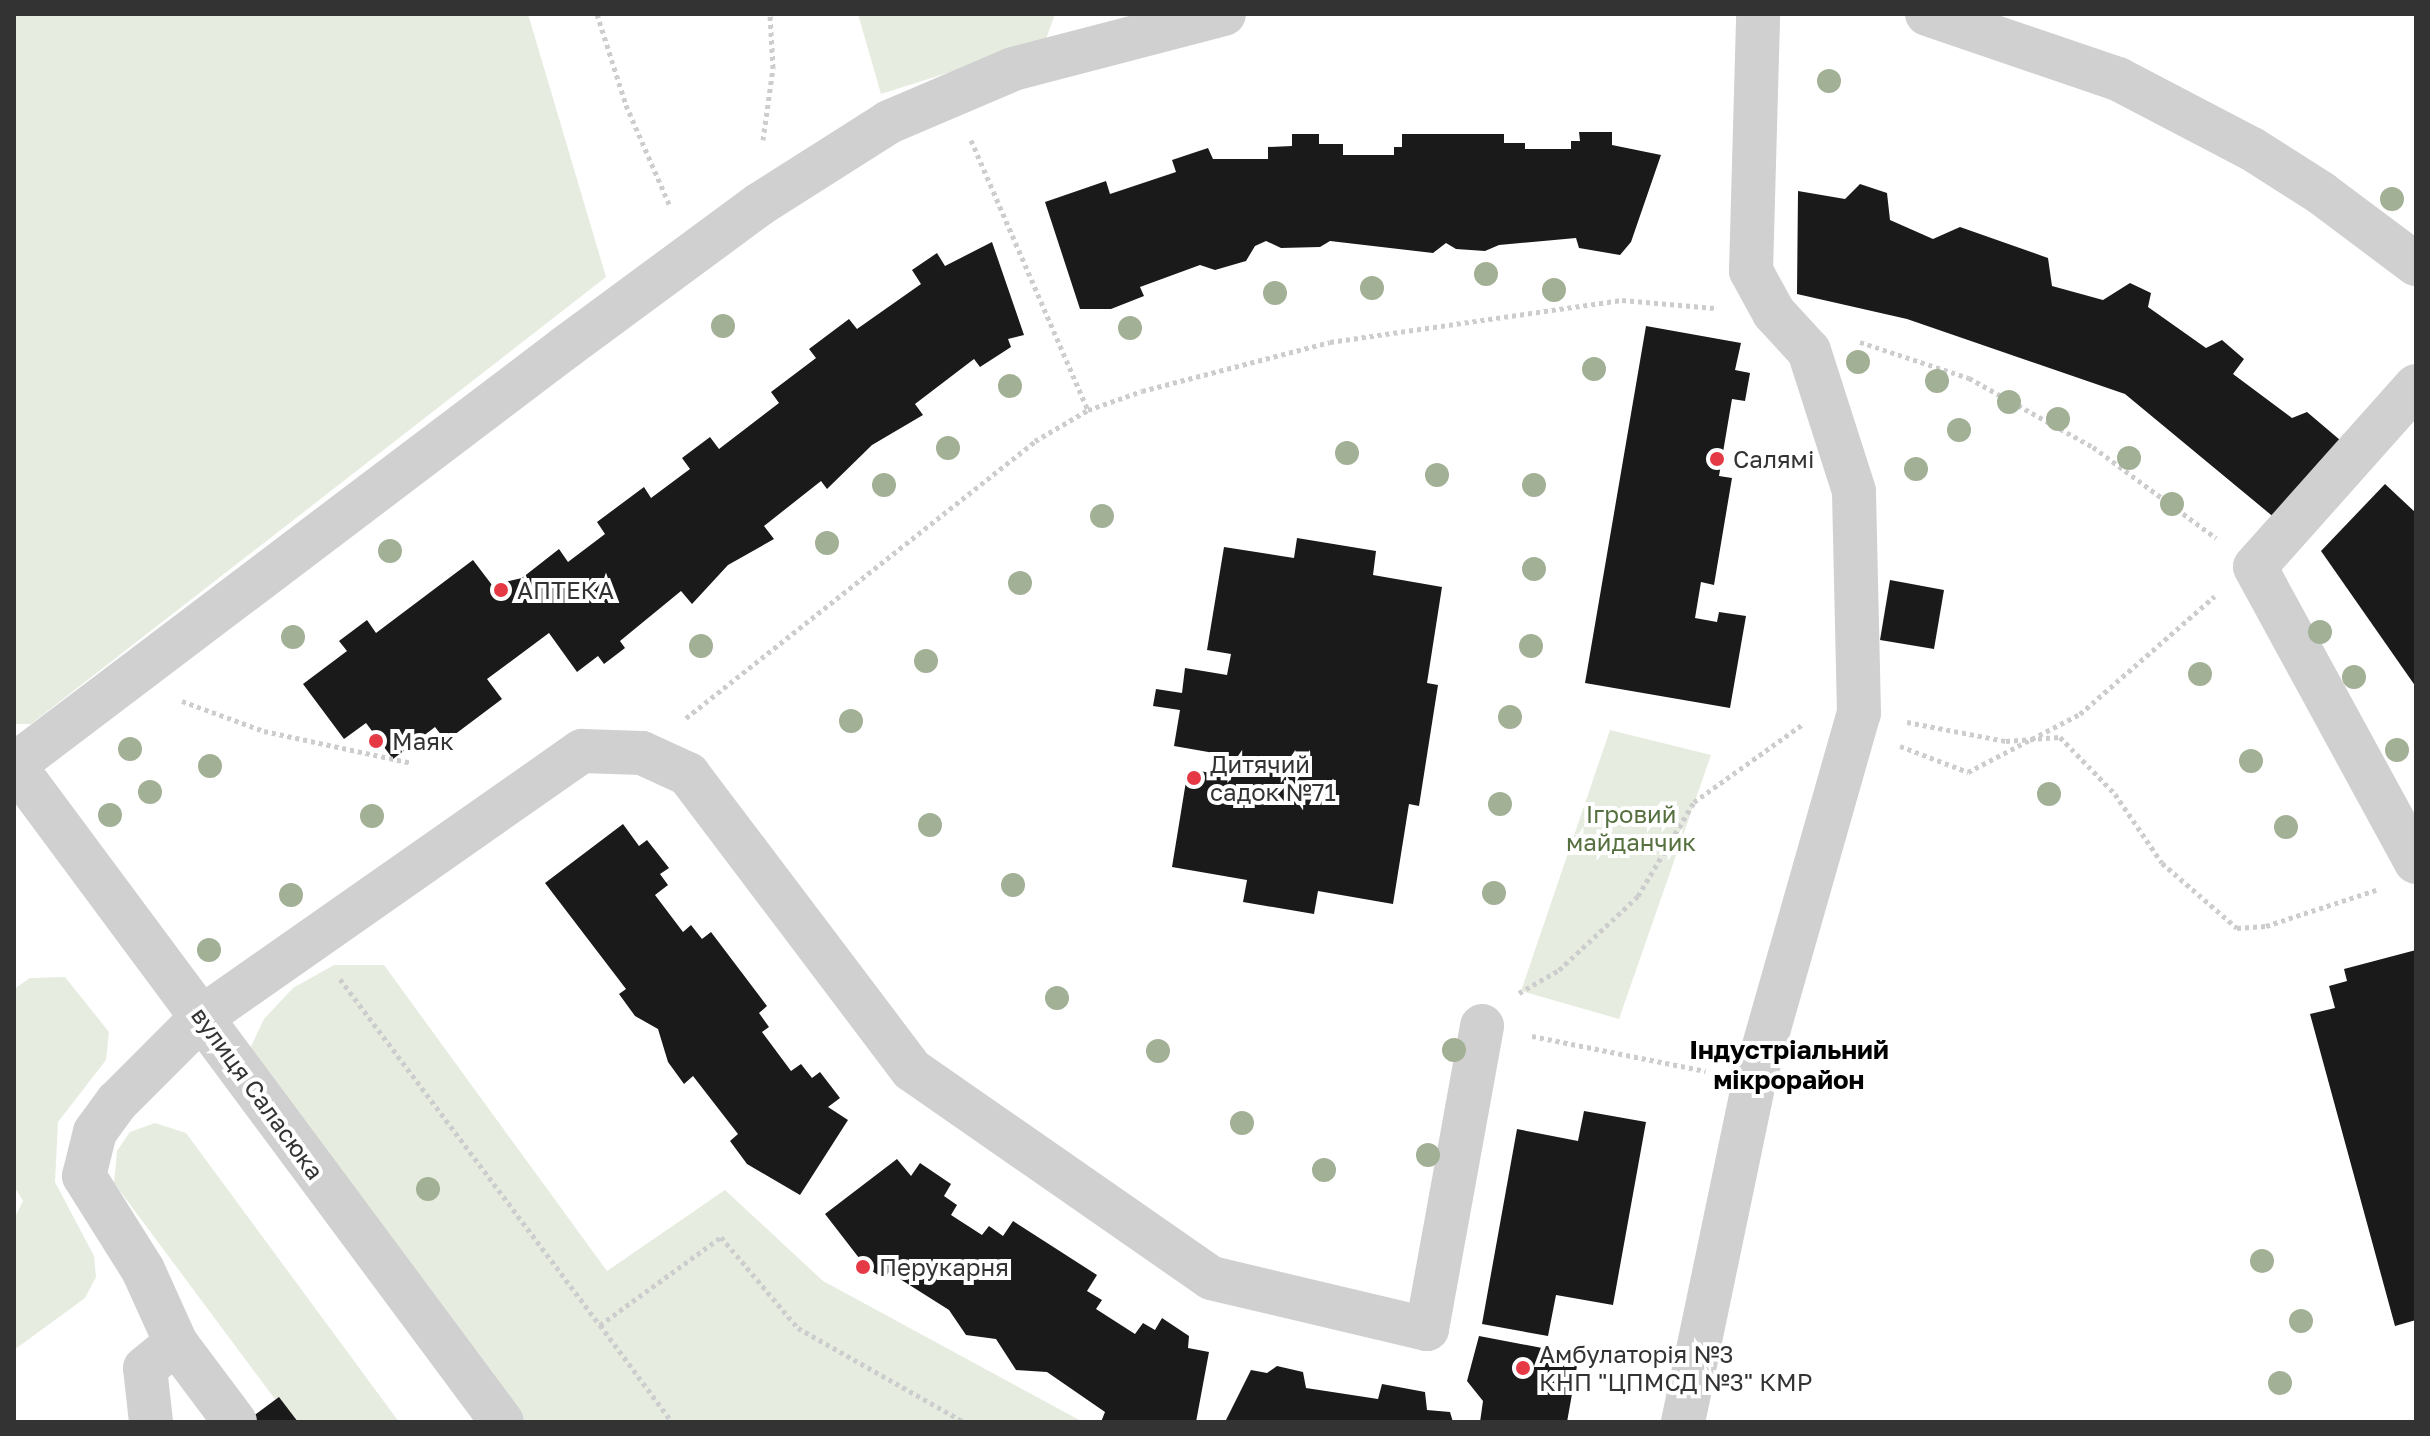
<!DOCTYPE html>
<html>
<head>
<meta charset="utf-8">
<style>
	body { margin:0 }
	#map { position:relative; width:2430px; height:1436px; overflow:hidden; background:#fff; font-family:"Golos Text",sans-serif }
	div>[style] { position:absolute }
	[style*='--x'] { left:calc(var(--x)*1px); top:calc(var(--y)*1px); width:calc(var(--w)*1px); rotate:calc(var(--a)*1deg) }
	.green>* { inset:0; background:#e6ecdf }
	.building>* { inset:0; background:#1a1a1a }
	.path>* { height:5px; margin-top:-2.5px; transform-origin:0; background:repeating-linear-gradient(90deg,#cdcdcd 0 4px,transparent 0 8px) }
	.minor>* { height:44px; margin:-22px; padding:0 22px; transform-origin:22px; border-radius:22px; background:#d0d0d0 }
	.trees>* { width:24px; height:24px; margin:-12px; border-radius:50%; background:#a2b095 }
	.dots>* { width:22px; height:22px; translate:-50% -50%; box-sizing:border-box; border:4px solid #fff; border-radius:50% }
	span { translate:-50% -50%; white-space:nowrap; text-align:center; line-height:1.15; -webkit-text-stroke:8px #fff; paint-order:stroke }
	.poi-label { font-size:24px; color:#333 }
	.left { translate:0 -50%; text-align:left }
	.park-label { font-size:24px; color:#56703f }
	.street-label { font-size:24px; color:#333 }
	.neighbourhood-label { font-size:26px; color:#000; font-weight:700 }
	.frame { position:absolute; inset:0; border:16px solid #333; pointer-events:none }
</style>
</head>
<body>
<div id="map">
	<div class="green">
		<i style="clip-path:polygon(14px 14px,528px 14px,606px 277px,31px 724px,14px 724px)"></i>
		<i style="clip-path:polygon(858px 14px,1055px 14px,1045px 42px,881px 94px)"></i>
		<i style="clip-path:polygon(1610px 730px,1711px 755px,1619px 1019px,1521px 991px)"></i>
		<i style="clip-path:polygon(334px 965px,384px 965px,607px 1271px,725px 1190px,823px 1281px,1083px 1422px,521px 1422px,246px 1057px,264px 1019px,293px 988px)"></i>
		<i style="clip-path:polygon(65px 977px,109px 1032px,106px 1060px,58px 1122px,55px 1182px,94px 1256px,96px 1277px,85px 1298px,14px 1350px,14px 1219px,23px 1201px,14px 1186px,14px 989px,30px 978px)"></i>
		<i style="clip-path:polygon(155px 1123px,186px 1133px,399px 1422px,292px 1422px,114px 1183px,117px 1151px,130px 1132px)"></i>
	</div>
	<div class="building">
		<i style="clip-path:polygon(1579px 132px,1612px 132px,1612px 145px,1661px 155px,1631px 242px,1620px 255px,1579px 248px,1576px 238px,1499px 245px,1485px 251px,1456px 249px,1446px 243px,1433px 253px,1330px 241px,1320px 247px,1281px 248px,1266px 241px,1255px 246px,1246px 261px,1215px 270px,1200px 265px,1140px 287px,1144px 296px,1111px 309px,1080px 309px,1045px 202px,1106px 181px,1110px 194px,1176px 172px,1172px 160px,1208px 148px,1213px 159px,1268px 159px,1268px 147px,1292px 146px,1292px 134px,1319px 134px,1319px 144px,1343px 144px,1343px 155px,1394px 155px,1394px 147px,1402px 147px,1402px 134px,1504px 134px,1504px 143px,1525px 143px,1525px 149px,1571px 149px,1571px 141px,1580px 141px)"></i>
		<i style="clip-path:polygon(1860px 184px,1887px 193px,1890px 220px,1933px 239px,1960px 227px,2048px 258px,2052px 286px,2103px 300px,2130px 283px,2151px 293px,2148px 307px,2206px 348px,2222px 340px,2244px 359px,2233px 374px,2292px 418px,2307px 412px,2340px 440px,2276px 519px,2125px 394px,1907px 319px,1797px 294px,1798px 191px,1845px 199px)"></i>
		<i style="clip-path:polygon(992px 242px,1024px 335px,1008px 339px,1011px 347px,980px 367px,974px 359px,915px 404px,923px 415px,872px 445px,827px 489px,821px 481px,764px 526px,774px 539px,728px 565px,692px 604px,681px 591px,620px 641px,625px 648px,604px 664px,598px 656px,577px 672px,549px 633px,487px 679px,502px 699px,446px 741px,435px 727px,393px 759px,366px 723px,344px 739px,303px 684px,347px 651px,339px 641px,367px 620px,376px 633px,473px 560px,492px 585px,522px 578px,559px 549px,568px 562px,605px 534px,597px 522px,644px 487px,651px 498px,690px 469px,682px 458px,710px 437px,719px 449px,779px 403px,771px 392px,816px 358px,809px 349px,849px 319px,857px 329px,921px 284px,912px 270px,937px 253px,945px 266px)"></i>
		<i style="clip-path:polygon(1646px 326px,1741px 343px,1735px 370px,1750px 373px,1745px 401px,1732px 399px,1719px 476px,1732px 478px,1714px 585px,1701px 582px,1695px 618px,1717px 622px,1719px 612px,1746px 616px,1730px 708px,1585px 683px)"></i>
		<i style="clip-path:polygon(2385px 484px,2416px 513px,2416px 687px,2321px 551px)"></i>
		<i style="clip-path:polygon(1297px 538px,1376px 551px,1373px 575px,1442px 587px,1427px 683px,1438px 685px,1419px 806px,1409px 804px,1393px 904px,1318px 891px,1314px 914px,1243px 902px,1247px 880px,1172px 867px,1188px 769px,1211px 773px,1214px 753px,1174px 746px,1180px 710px,1153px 706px,1156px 689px,1182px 693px,1185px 668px,1227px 675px,1231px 654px,1207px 650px,1224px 547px,1294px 558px)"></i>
		<i style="clip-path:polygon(1890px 580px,1944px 590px,1934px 649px,1880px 640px)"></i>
		<i style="clip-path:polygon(623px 824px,639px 846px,647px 840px,669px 868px,660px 874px,668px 885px,655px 895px,683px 932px,691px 925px,702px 939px,711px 932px,767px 1006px,759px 1013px,769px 1027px,762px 1032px,791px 1071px,801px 1064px,812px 1078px,820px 1072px,840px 1098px,828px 1107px,848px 1120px,800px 1195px,747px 1164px,730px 1141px,738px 1134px,693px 1076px,684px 1084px,668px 1062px,658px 1029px,635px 1016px,619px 994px,626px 989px,545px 883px)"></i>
		<i style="clip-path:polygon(2416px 950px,2416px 1320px,2395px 1326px,2310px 1014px,2335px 1008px,2329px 986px,2347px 981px,2344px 969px)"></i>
		<i style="clip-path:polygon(1584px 1111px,1646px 1122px,1613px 1305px,1556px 1295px,1548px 1336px,1482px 1324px,1517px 1129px,1578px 1141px)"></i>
		<i style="clip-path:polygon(897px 1159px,911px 1176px,920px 1163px,951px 1184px,944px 1196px,957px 1205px,951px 1215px,982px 1235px,989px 1226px,1003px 1236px,1013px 1221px,1097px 1275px,1087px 1291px,1102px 1300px,1096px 1309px,1135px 1334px,1143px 1323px,1155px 1330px,1162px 1318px,1189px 1336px,1188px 1348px,1209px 1352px,1196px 1422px,1101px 1422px,1105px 1412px,1047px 1372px,1016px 1370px,996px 1339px,966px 1335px,949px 1310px,889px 1272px,884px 1279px,866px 1267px,825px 1214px)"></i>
		<i style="clip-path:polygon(1479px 1336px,1579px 1355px,1567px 1422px,1480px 1422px,1483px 1401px,1467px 1381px)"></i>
		<i style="clip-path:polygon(1277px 1366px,1303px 1372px,1306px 1388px,1378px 1399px,1382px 1384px,1425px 1392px,1427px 1410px,1450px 1412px,1453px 1422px,1225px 1422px,1251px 1370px,1267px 1373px)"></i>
		<i style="clip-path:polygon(279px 1397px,298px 1422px,245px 1422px)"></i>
	</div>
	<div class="path">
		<i style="--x:597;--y:14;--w:96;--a:72.3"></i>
		<i style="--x:626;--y:105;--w:110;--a:66.5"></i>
		<i style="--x:763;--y:140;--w:73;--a:-82.1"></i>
		<i style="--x:773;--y:68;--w:54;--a:-93.2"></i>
		<i style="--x:971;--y:140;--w:294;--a:66.6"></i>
		<i style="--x:1860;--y:342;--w:115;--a:18.3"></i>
		<i style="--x:1969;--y:378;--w:142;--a:29.1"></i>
		<i style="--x:2093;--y:447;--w:153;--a:36.5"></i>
		<i style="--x:182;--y:701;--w:87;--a:20.1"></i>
		<i style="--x:264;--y:731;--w:151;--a:12.2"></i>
		<i style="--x:686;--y:718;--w:446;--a:-38.4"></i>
		<i style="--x:1035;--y:441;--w:61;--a:-30.3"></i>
		<i style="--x:1088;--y:410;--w:57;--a:-19.4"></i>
		<i style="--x:1142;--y:391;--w:194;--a:-14.6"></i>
		<i style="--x:1330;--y:342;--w:295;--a:-8.2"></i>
		<i style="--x:1622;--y:300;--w:93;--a:4.9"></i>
		<i style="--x:1907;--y:722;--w:101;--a:10.9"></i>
		<i style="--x:2006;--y:741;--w:54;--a:-4.2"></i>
		<i style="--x:2060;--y:737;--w:79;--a:46"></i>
		<i style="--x:2115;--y:794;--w:83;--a:55.7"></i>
		<i style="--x:2162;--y:863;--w:99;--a:40.9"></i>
		<i style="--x:2237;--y:928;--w:29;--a:-4"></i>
		<i style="--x:2266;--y:926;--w:116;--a:-18.1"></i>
		<i style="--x:1900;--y:746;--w:73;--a:20.9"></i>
		<i style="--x:1968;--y:772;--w:126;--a:-27.4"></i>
		<i style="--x:2080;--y:714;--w:179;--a:-41.2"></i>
		<i style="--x:340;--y:979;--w:433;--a:53.1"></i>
		<i style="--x:600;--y:1325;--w:150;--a:-36"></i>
		<i style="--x:721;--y:1237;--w:119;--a:49.8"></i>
		<i style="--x:798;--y:1328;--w:191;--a:29.5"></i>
		<i style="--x:1519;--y:993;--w:46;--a:-29.9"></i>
		<i style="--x:1559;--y:970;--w:108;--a:-43.1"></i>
		<i style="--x:1638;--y:896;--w:109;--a:-59.2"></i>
		<i style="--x:1694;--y:802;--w:134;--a:-35.6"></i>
		<i style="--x:1532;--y:1036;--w:177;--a:11.4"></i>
		<i style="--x:600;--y:1325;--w:121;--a:53.4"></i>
	</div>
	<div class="minor">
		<i style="--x:1927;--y:14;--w:202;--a:18.8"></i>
		<i style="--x:2118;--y:79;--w:151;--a:27.6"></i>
		<i style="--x:2252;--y:149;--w:82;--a:32.5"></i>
		<i style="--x:2321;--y:193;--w:119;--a:36.8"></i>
		<i style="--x:2416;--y:386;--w:242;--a:131.7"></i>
		<i style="--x:2255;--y:567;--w:336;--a:61.4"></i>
		<i style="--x:14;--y:765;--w:692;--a:-37.13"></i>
		<i style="--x:566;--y:347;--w:241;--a:-36.4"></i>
		<i style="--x:760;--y:204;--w:153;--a:-32.4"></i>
		<i style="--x:889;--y:122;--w:135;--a:-23.1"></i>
		<i style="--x:1013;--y:69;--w:218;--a:-14.6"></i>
		<i style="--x:14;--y:765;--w:818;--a:53.4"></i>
		<i style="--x:151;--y:1422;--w:54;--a:-96.3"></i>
		<i style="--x:145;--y:1368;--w:40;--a:-39"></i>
		<i style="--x:235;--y:1422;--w:99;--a:-126.8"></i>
		<i style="--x:176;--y:1343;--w:80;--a:-114.3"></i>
		<i style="--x:143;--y:1270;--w:111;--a:-122.1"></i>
		<i style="--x:84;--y:1176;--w:45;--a:-76"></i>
		<i style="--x:95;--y:1132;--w:37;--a:-54"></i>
		<i style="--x:117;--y:1102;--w:120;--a:-45"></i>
		<i style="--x:202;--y:1017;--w:464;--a:-35"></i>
		<i style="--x:582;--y:751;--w:60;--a:1.9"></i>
		<i style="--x:642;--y:753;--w:51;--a:24.5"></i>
		<i style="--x:688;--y:774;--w:371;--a:52.9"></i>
		<i style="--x:912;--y:1070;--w:364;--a:34.8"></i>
		<i style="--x:1211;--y:1278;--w:222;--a:13.3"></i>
		<i style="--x:1427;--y:1329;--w:308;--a:-79.7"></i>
		<i style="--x:1683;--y:1422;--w:348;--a:-78.2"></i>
		<i style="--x:1754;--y:1081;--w:383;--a:-74.1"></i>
		<i style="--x:1859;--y:713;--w:222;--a:-91.3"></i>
		<i style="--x:1854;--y:491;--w:147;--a:-107.8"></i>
		<i style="--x:1809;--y:351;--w:52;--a:-132.6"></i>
		<i style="--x:1774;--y:313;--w:48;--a:-118.7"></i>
		<i style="--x:1751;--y:271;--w:257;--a:-88.4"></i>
	</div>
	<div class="trees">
		<i style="left:1829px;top:81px"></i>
		<i style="left:2392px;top:199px"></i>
		<i style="left:1486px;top:274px"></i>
		<i style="left:1372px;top:288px"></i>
		<i style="left:1554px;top:290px"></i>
		<i style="left:1275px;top:293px"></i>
		<i style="left:723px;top:326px"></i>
		<i style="left:1130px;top:328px"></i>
		<i style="left:1858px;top:362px"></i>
		<i style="left:1594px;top:369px"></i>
		<i style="left:1937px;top:381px"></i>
		<i style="left:1010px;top:386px"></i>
		<i style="left:2009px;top:402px"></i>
		<i style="left:2058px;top:419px"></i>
		<i style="left:1959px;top:430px"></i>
		<i style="left:948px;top:448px"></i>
		<i style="left:1347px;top:453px"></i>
		<i style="left:2129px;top:458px"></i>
		<i style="left:1916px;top:469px"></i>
		<i style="left:1437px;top:475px"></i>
		<i style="left:884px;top:485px"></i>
		<i style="left:1534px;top:485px"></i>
		<i style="left:2172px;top:504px"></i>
		<i style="left:1102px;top:516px"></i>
		<i style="left:827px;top:543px"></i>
		<i style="left:390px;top:551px"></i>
		<i style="left:1534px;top:569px"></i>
		<i style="left:1020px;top:583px"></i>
		<i style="left:2320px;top:632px"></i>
		<i style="left:293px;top:637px"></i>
		<i style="left:701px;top:646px"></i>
		<i style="left:1531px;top:646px"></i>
		<i style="left:926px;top:661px"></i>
		<i style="left:2200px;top:674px"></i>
		<i style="left:2354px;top:677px"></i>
		<i style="left:1510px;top:717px"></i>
		<i style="left:851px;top:721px"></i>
		<i style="left:130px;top:749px"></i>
		<i style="left:2397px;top:750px"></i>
		<i style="left:2251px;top:761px"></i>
		<i style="left:210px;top:766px"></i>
		<i style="left:150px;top:792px"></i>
		<i style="left:2049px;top:794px"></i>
		<i style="left:1500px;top:804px"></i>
		<i style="left:110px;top:815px"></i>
		<i style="left:372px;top:816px"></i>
		<i style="left:930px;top:825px"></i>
		<i style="left:2286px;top:827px"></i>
		<i style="left:1013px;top:885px"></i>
		<i style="left:1494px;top:893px"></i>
		<i style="left:291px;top:895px"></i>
		<i style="left:209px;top:950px"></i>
		<i style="left:1057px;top:998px"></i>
		<i style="left:1454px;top:1050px"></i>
		<i style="left:1158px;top:1051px"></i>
		<i style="left:1242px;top:1123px"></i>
		<i style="left:1428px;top:1155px"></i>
		<i style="left:1324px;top:1170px"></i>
		<i style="left:428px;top:1189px"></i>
		<i style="left:2262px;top:1261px"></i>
		<i style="left:2301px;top:1321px"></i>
		<i style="left:2280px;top:1383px"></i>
	</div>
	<div class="dots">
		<i style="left:1717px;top:459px;background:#e63946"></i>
		<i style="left:501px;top:590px;background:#e63946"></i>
		<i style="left:376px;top:741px;background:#e63946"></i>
		<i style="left:1194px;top:778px;background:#e63946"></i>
		<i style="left:863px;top:1267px;background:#e63946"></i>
		<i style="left:1523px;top:1368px;background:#e63946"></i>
	</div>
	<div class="poi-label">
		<span class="left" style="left:1733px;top:459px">Салямі</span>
		<span class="left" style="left:517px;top:590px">АПТЕКА</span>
		<span class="left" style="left:392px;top:741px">Маяк</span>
		<span class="left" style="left:1210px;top:778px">Дитячий<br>садок №71</span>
		<span class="left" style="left:879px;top:1267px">Перукарня</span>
		<span class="left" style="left:1539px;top:1368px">Амбулаторія №3<br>КНП "ЦПМСД №3" КМР</span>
	</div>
	<div class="park-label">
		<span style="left:1631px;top:828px">Ігровий<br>майданчик</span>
	</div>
	<div class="street-label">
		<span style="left:258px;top:1093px;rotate:54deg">вулиця Саласюка</span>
	</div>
	<div class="neighbourhood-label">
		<span style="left:1789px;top:1065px">Індустріальний<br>мікрорайон</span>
	</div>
	<div class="frame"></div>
</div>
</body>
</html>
